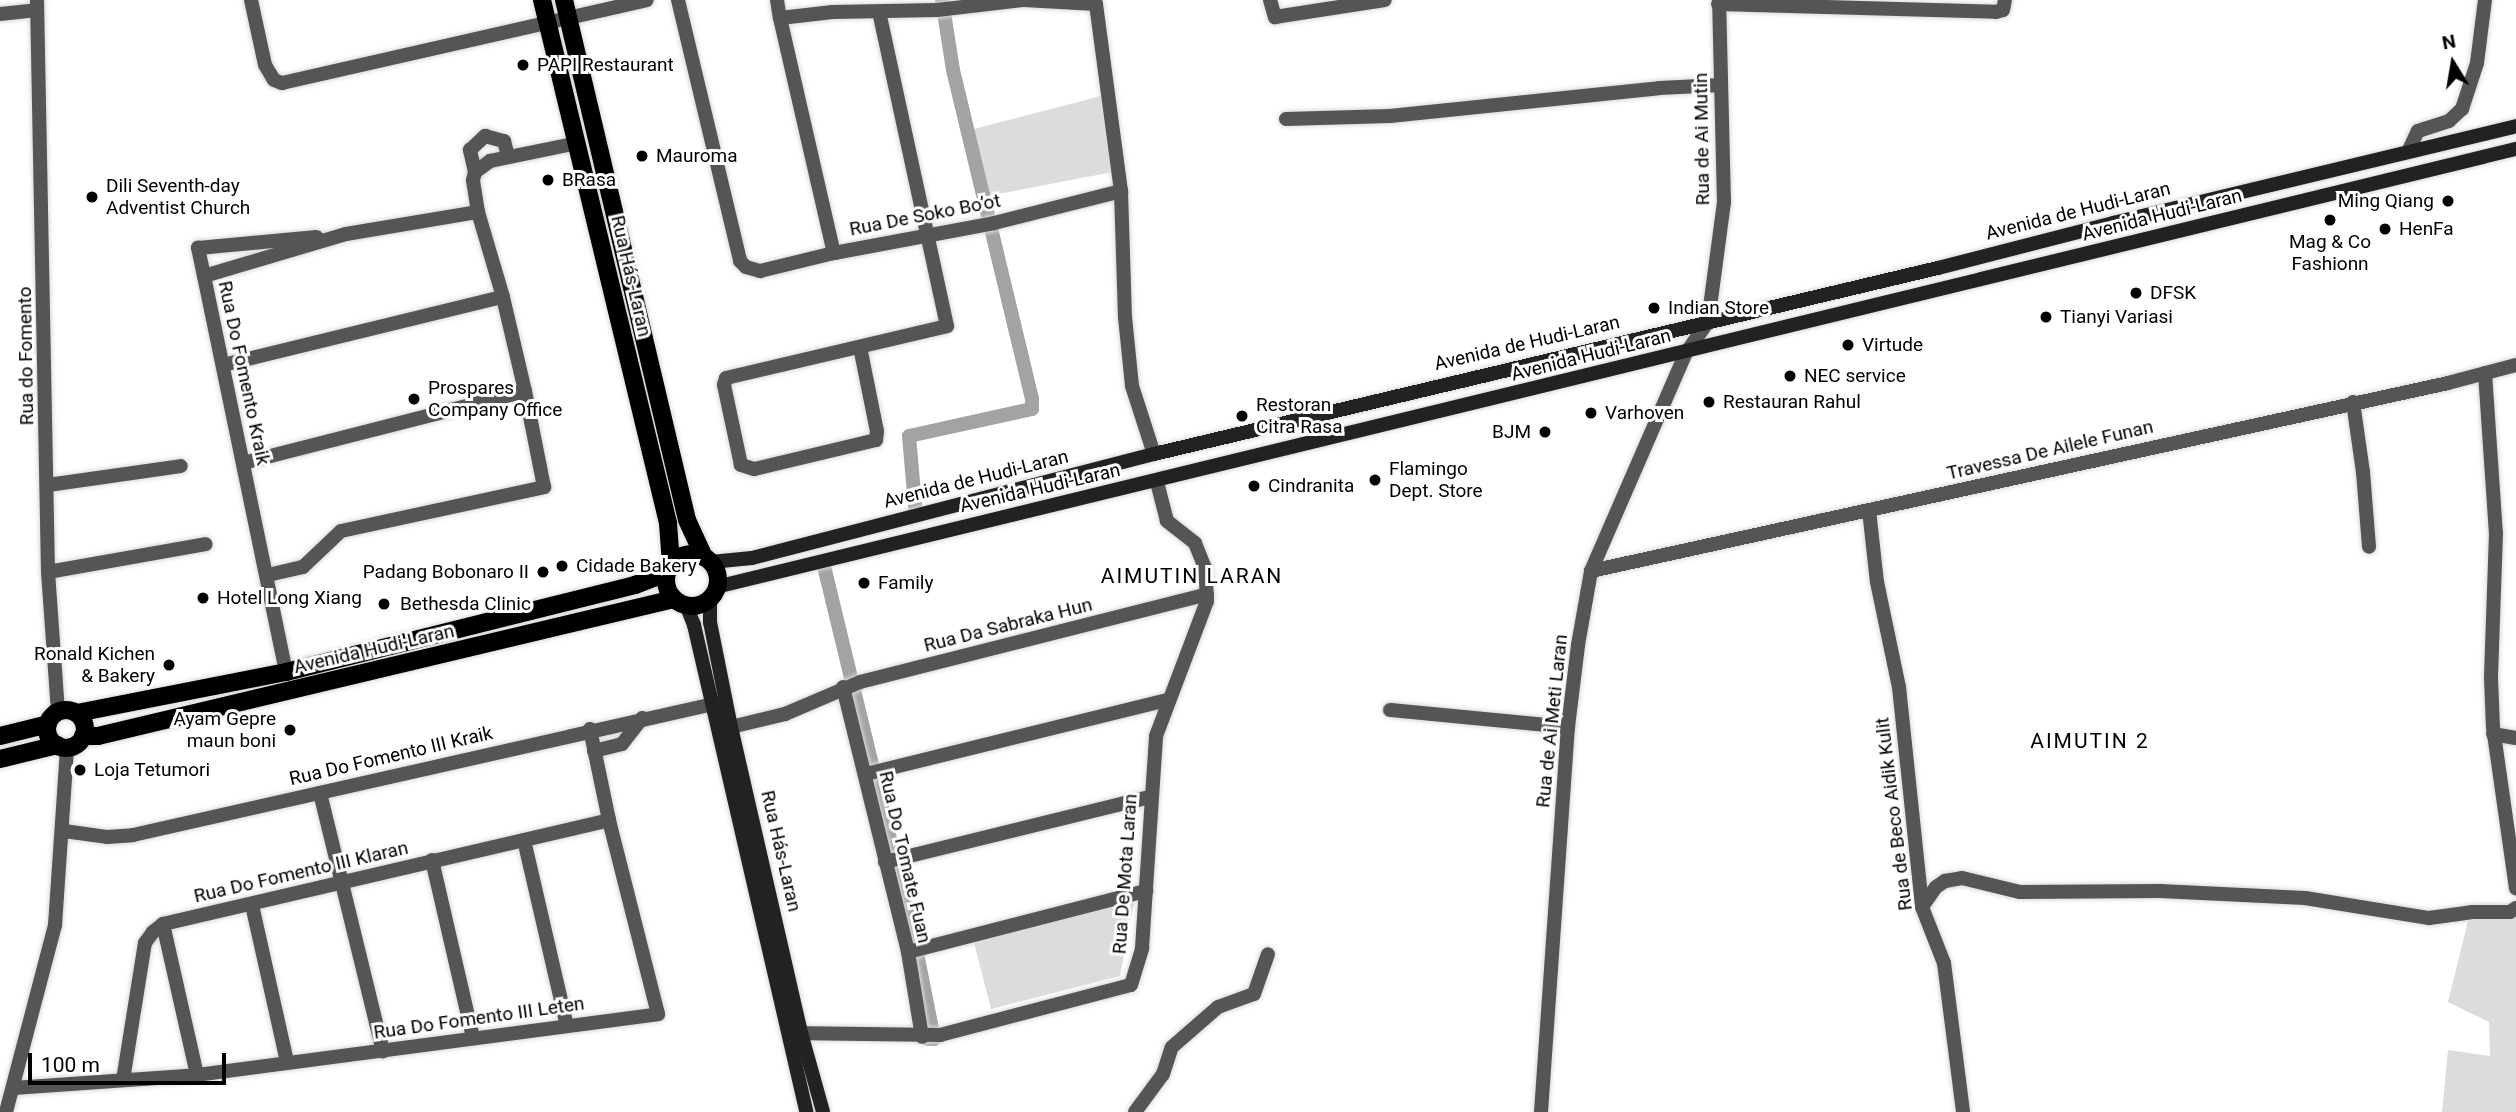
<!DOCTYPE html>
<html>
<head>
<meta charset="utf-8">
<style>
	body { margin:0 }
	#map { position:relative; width:2516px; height:1112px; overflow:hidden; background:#fff; font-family:Roboto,sans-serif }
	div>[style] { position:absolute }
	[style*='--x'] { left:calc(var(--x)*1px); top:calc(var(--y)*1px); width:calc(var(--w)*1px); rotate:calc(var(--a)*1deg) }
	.green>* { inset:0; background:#dcdcdc }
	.canal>* { height:14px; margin:-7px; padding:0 7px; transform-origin:7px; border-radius:7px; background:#a3a3a3 }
	.roads { filter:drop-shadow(0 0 2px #dbdbdb) drop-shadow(0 0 2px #dbdbdb) }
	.minor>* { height:14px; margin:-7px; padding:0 7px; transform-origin:7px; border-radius:7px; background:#555 }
	.tertiary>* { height:14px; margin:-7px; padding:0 7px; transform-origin:7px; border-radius:7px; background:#555 }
	.secondary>* { height:14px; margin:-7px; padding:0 7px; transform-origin:7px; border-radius:7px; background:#222 }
	.primary>* { height:18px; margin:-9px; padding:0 9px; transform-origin:9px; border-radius:9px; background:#000 }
	.primary>.ring { margin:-9px; padding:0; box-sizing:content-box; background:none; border:18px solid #000; border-radius:50% }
	.dots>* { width:19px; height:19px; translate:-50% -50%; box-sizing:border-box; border:4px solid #fff; border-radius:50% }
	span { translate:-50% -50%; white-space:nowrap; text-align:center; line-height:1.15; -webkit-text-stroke:6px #fff; paint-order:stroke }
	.poi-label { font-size:19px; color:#000 }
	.left { translate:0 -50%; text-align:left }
	.right { translate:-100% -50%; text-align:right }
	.street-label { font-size:19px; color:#000 }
	.neighbourhood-label { font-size:21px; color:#000; letter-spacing:2px }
	.north { position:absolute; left:2418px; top:28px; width:70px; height:70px; -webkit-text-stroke:5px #fff; paint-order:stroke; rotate:349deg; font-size:19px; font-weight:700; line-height:28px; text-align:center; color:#000 }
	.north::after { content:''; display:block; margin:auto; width:24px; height:32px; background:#000; clip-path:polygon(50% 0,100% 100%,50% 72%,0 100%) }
	.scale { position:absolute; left:28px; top:1053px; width:198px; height:32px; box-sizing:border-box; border:4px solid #000; border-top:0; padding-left:9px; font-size:21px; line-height:24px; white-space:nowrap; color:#000; -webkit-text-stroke:5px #fff; paint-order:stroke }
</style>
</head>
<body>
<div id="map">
	<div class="green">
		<i style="clip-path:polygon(1101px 96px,1113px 172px,988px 196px,970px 130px)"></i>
		<i style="clip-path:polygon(1135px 898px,1120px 976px,991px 1009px,973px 939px)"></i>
		<i style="clip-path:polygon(2516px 909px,2516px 1112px,2442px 1112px,2448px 1050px,2490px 1056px,2489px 1022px,2448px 1002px,2469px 917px)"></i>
	</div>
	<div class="canal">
		<i style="--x:916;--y:516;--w:80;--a:-95"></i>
		<i style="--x:909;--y:436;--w:126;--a:-12.4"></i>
		<i style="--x:1032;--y:409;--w:10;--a:-90"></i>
		<i style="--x:1032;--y:399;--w:338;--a:-103.5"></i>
		<i style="--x:953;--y:70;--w:71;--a:-98.9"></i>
		<i style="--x:823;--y:562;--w:387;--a:76.4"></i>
		<i style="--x:914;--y:938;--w:103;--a:78.8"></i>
		<i style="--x:934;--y:1039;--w:6;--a:180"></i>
	</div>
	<div class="roads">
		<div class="minor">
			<i style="--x:251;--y:0;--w:66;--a:77.8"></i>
			<i style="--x:265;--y:65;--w:17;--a:59"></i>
			<i style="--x:274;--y:80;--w:9;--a:21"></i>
			<i style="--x:282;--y:83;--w:374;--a:-12.8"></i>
			<i style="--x:678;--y:0;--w:268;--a:76.6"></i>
			<i style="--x:740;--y:261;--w:8;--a:45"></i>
			<i style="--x:746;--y:267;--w:15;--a:16"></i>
			<i style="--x:760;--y:271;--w:76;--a:-13.7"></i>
			<i style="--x:834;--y:253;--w:163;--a:-10.6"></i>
			<i style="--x:994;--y:223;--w:131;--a:-14.1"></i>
			<i style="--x:1121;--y:191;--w:126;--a:88.2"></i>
			<i style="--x:1125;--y:317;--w:69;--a:84.2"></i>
			<i style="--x:1132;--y:386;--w:71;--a:72.1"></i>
			<i style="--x:777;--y:0;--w:18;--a:81"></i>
			<i style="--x:780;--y:18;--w:53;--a:-6.5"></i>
			<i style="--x:833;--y:12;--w:104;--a:-1.1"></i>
			<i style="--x:937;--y:10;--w:88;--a:-6.6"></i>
			<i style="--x:1024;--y:0;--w:72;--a:3.2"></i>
			<i style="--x:1270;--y:0;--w:18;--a:74"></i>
			<i style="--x:1275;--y:17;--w:111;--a:-8.8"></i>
			<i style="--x:1096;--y:4;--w:189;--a:82.4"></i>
			<i style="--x:1718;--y:4;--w:278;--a:1.6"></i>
			<i style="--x:1996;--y:12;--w:7;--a:-16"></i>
			<i style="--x:2003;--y:10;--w:10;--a:-79"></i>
			<i style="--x:0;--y:14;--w:37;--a:-6"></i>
			<i style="--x:780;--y:18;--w:241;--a:77.1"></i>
			<i style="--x:1286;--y:119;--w:104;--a:-1.7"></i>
			<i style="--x:1390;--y:116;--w:270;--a:-5.9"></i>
			<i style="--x:1659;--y:88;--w:62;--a:-2.8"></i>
			<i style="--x:2408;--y:152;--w:23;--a:-65"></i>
			<i style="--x:2418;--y:131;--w:33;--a:-18"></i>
			<i style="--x:2449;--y:121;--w:18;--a:-43"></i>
			<i style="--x:2462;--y:109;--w:48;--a:-71.9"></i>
			<i style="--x:2477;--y:63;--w:64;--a:-82.8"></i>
			<i style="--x:475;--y:172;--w:23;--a:-103"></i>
			<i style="--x:470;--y:150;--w:21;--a:-43"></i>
			<i style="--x:485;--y:136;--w:20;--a:15"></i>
			<i style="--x:504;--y:141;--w:16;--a:75"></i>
			<i style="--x:204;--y:276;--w:29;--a:-102"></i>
			<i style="--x:198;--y:248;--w:119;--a:-5.3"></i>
			<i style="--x:860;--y:347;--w:86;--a:78.6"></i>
			<i style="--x:877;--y:431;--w:9;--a:96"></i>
			<i style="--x:876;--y:440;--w:125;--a:166.6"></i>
			<i style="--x:754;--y:469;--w:14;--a:-163"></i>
			<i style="--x:741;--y:465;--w:82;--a:-102"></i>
			<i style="--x:724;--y:385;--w:7;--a:-74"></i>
			<i style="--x:726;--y:378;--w:227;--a:-13.2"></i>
			<i style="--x:947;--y:326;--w:321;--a:-102.2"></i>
			<i style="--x:223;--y:365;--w:288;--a:-13.7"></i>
			<i style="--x:2485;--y:373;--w:160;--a:86.1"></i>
			<i style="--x:2496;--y:533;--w:145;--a:92"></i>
			<i style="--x:2491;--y:678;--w:49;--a:87.7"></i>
			<i style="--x:2493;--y:727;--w:163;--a:81.9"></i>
			<i style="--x:2353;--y:402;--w:71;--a:81.9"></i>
			<i style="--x:2363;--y:472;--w:75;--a:85.4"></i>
			<i style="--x:243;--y:463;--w:291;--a:-14.3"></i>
			<i style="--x:48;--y:485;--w:134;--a:-8.1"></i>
			<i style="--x:1869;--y:510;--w:72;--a:83.7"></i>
			<i style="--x:1877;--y:582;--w:107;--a:78.2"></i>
			<i style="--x:1899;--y:687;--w:221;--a:84"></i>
			<i style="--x:1922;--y:907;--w:60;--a:68.6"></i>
			<i style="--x:1944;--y:963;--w:150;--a:82.7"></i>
			<i style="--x:1591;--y:571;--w:877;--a:-12.37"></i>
			<i style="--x:2448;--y:383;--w:70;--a:-14.8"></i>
			<i style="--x:48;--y:572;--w:160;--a:-10"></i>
			<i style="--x:268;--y:575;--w:36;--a:-13"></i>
			<i style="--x:303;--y:567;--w:52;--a:-43.5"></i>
			<i style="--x:341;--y:531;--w:208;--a:-12.2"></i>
			<i style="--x:544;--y:487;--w:98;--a:-101.2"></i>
			<i style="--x:525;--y:391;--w:97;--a:-103.2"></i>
			<i style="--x:503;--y:297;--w:89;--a:-106.4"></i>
			<i style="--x:478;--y:212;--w:32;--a:-99"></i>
			<i style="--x:473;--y:180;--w:8;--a:-76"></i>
			<i style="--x:475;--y:172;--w:19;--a:-36"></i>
			<i style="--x:490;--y:161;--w:90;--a:-11.6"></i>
			<i style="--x:286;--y:672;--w:404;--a:-101.7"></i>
			<i style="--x:204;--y:276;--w:148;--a:-16.5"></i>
			<i style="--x:346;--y:234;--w:134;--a:-9.5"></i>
			<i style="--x:843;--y:687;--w:273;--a:76.2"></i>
			<i style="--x:908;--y:952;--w:86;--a:80.6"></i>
			<i style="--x:1390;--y:710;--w:179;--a:5.5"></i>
			<i style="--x:731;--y:727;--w:56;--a:-13.5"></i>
			<i style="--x:785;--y:714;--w:82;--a:-23.1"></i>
			<i style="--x:860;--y:682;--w:358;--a:-14.2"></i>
			<i style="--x:2493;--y:734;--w:23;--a:10"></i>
			<i style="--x:594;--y:751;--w:29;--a:-14"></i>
			<i style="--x:622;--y:744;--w:33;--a:-52"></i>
			<i style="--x:866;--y:774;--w:311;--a:-13.8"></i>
			<i style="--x:320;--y:793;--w:266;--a:76.3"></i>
			<i style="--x:64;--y:831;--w:43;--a:7.9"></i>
			<i style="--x:107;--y:837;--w:26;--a:-4"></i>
			<i style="--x:133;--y:835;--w:604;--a:-12.72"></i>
			<i style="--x:524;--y:840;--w:191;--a:77"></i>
			<i style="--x:432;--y:860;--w:183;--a:77"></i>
			<i style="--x:885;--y:862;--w:273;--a:-13.8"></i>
			<i style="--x:252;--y:905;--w:161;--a:77.4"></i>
			<i style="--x:1922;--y:907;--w:24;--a:-55"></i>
			<i style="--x:1936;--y:887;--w:11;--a:-34"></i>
			<i style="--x:1945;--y:881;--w:17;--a:-10"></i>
			<i style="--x:1962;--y:878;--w:60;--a:13.6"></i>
			<i style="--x:2020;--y:892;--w:140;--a:-0.4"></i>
			<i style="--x:2160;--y:891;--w:145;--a:2.8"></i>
			<i style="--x:2305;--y:898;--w:126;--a:9.2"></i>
			<i style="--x:2429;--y:918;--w:44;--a:-7.8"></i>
			<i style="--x:2473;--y:912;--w:37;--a:0"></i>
			<i style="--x:2510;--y:912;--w:7;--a:-34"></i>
			<i style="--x:163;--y:924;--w:155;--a:77.3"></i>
			<i style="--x:908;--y:952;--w:246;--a:-14.4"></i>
			<i style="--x:789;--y:1033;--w:151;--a:0.8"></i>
			<i style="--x:940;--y:1035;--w:197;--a:-14.7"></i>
			<i style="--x:1131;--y:985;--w:39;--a:-73"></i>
			<i style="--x:1142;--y:948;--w:212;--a:-86.2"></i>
			<i style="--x:1156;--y:736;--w:144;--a:-69.3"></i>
			<i style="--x:1207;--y:601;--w:33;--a:-93"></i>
			<i style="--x:1205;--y:568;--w:27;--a:-112"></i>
			<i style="--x:1195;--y:543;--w:36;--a:-142"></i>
			<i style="--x:1167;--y:521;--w:40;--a:-104.4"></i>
			<i style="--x:123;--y:1080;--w:139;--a:-80.9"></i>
			<i style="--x:145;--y:943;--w:14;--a:-54"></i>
			<i style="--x:153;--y:932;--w:13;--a:-39"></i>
			<i style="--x:163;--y:924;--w:458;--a:-13.1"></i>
			<i style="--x:13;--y:1088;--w:184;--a:-4"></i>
			<i style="--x:197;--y:1075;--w:465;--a:-7.5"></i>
			<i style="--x:658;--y:1014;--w:200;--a:-104.2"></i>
			<i style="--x:609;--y:820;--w:93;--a:-101.8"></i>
			<i style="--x:1135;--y:1112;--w:47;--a:-53.6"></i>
			<i style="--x:1163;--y:1074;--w:28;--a:-72"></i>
			<i style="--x:1172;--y:1047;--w:61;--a:-41"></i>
			<i style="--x:1218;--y:1007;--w:38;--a:-20"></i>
			<i style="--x:1254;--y:994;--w:42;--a:-70.7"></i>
		</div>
		<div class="tertiary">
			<i style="--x:37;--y:0;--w:572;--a:88.9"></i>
			<i style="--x:48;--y:572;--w:140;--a:85.9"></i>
			<i style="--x:6;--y:1112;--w:193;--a:-75.3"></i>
			<i style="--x:55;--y:925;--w:178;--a:-86.1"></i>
			<i style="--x:1541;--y:1112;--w:386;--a:-86"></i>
			<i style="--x:1568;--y:727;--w:83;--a:-83"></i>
			<i style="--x:1578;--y:645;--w:75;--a:-80"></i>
			<i style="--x:1591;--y:571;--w:238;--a:-66.5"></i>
			<i style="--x:1686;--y:353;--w:38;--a:-55"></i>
			<i style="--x:1708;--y:322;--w:121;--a:-82.4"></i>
			<i style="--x:1724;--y:202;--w:202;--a:-91.4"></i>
		</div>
		<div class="secondary">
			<i style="--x:711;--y:562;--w:41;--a:-5.6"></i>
			<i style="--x:752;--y:558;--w:415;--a:-14.5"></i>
			<i style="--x:1154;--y:454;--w:806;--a:-13.35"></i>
			<i style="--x:1938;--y:268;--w:181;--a:-14.4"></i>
			<i style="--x:2113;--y:223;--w:415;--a:-13.5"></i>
			<i style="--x:716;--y:587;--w:1853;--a:-13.68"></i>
			<i style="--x:710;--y:597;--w:25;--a:90"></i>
			<i style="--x:710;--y:622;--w:107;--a:78.7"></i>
			<i style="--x:731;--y:727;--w:314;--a:77.1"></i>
			<i style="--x:801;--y:1033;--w:82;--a:74.4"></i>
			<i style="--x:686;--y:605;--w:22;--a:68"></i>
			<i style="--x:694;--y:625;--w:500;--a:77"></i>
		</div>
		<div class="primary">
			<i style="--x:542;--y:0;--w:538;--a:76.45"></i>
			<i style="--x:668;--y:523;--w:41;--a:85.8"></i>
			<i style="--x:564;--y:0;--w:534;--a:76.69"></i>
			<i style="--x:687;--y:520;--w:41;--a:65.3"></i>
			<i class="ring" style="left:666px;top:554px;width:34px;height:34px"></i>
			<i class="ring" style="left:47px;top:710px;width:20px;height:20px"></i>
			<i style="--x:77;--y:713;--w:213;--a:-11.1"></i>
			<i style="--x:286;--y:672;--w:360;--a:-14"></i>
			<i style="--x:635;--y:585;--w:34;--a:-21"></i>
			<i style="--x:0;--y:736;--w:49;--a:-14"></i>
			<i style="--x:83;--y:736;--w:15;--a:0"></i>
			<i style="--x:98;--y:736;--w:592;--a:-13.38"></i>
			<i style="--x:0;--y:759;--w:59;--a:-13.8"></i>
		</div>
	</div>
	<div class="dots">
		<i style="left:523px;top:65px;background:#000"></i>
		<i style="left:642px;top:156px;background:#000"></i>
		<i style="left:548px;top:180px;background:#000"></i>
		<i style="left:92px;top:197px;background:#000"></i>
		<i style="left:2448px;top:201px;background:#000"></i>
		<i style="left:2330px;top:220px;background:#000"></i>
		<i style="left:2385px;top:229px;background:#000"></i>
		<i style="left:2136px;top:293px;background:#000"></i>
		<i style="left:1654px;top:308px;background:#000"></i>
		<i style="left:2046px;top:317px;background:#000"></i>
		<i style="left:1848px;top:345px;background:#000"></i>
		<i style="left:1790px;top:376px;background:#000"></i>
		<i style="left:414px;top:399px;background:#000"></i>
		<i style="left:1709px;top:402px;background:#000"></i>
		<i style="left:1591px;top:413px;background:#000"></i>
		<i style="left:1242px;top:416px;background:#000"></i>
		<i style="left:1545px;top:432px;background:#000"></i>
		<i style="left:1375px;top:480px;background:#000"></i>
		<i style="left:1254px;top:486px;background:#000"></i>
		<i style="left:562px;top:566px;background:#000"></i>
		<i style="left:543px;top:572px;background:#000"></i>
		<i style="left:864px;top:583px;background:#000"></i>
		<i style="left:203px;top:598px;background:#000"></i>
		<i style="left:384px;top:604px;background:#000"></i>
		<i style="left:169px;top:665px;background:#000"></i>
		<i style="left:290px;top:730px;background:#000"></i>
		<i style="left:80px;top:770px;background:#000"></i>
	</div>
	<div class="poi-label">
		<span class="left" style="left:537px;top:65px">PAPI Restaurant</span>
		<span class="left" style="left:656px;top:156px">Mauroma</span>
		<span class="left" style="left:562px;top:180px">BRasa</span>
		<span class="left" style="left:106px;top:197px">Dili Seventh-day<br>Adventist Church</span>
		<span class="right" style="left:2434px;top:201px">Ming Qiang</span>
		<span class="left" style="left:2399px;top:229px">HenFa</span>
		<span style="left:2330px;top:253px">Mag &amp; Co<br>Fashionn</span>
		<span class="left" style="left:2150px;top:293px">DFSK</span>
		<span class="left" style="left:1668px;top:308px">Indian Store</span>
		<span class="left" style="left:2060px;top:317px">Tianyi Variasi</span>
		<span class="left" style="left:1862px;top:345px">Virtude</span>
		<span class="left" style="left:1804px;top:376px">NEC service</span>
		<span class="left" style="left:428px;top:399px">Prospares<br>Company Office</span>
		<span class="left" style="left:1723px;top:402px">Restauran Rahul</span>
		<span class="left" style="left:1256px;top:416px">Restoran<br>Citra Rasa</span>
		<span class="left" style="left:1605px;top:413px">Varhoven</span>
		<span class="right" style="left:1531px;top:432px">BJM</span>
		<span class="left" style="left:1389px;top:480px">Flamingo<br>Dept. Store</span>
		<span class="left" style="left:1268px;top:486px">Cindranita</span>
		<span class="left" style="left:576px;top:566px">Cidade Bakery</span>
		<span class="right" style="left:529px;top:572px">Padang Bobonaro II</span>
		<span class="left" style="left:878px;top:583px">Family</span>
		<span class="left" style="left:217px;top:598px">Hotel Long Xiang</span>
		<span class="left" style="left:400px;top:604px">Bethesda Clinic</span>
		<span class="right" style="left:155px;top:665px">Ronald Kichen<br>&amp; Bakery</span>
		<span class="right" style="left:276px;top:730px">Ayam Gepre<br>maun boni</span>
		<span class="left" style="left:94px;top:770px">Loja Tetumori</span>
	</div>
	<div class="street-label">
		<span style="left:1702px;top:139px;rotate:-91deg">Rua de Ai Mutin</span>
		<span style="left:2078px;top:211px;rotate:-14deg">Avenida de Hudi-Laran</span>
		<span style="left:925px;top:215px;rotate:-11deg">Rua De Soko Bo’ot</span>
		<span style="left:2162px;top:215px;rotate:-14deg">Avenida Hudi-Laran</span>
		<span style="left:631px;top:276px;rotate:77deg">Rua Hás-Laran</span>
		<span style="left:1527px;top:343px;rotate:-13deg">Avenida de Hudi-Laran</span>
		<span style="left:1591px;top:355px;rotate:-14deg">Avenida Hudi-Laran</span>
		<span style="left:26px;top:356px;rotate:-91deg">Rua do Fomento</span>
		<span style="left:244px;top:373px;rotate:78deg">Rua Do Fomento Kraik</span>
		<span style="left:2050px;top:450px;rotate:-13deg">Travessa De Ailele Funan</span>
		<span style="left:976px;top:479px;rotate:-14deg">Avenida de Hudi-Laran</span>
		<span style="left:1040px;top:488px;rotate:-13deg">Avenida Hudi-Laran</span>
		<span style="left:1008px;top:625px;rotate:-14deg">Rua Da Sabraka Hun</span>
		<span style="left:374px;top:649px;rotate:-13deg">Avenida Hudi-Laran</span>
		<span style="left:1552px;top:721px;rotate:-84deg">Rua de Ai Meti Laran</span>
		<span style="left:391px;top:756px;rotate:-13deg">Rua Do Fomento III Kraik</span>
		<span style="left:1894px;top:814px;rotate:-97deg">Rua de Beco Aidik Kulit</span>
		<span style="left:781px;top:851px;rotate:77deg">Rua Hás-Laran</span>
		<span style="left:905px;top:857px;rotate:77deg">Rua Do Tomate Fuan</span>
		<span style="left:301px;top:872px;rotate:-13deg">Rua Do Fomento III Klaran</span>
		<span style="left:1125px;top:874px;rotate:-86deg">Rua De Mota Laran</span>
		<span style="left:479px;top:1018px;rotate:-8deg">Rua Do Fomento III Leten</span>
	</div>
	<div class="neighbourhood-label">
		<span style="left:1192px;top:576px">AIMUTIN LARAN</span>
		<span style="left:2090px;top:741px">AIMUTIN 2</span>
	</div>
	<div class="north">N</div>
	<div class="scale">100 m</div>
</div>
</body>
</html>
